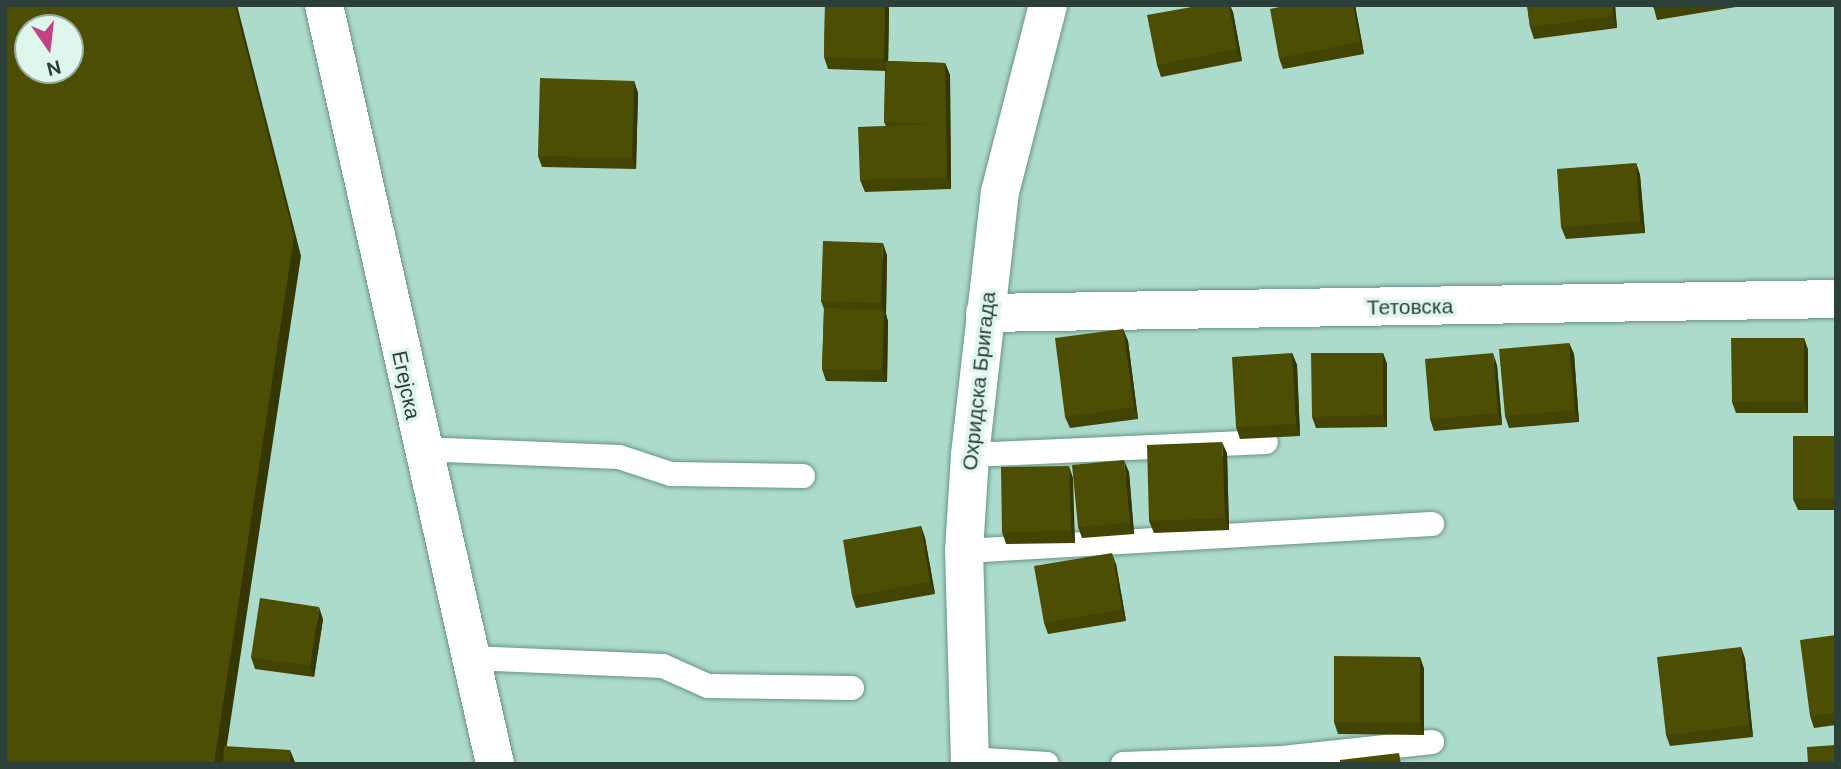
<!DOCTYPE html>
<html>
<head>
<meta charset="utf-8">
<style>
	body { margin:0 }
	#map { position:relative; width:1841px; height:769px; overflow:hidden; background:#addbcb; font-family:"DM Sans",sans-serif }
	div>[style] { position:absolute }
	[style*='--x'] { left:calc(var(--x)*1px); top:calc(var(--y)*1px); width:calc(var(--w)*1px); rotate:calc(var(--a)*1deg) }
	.roads { filter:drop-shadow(0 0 2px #689485) drop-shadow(0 0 2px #689485) }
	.service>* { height:24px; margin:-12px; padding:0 12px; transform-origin:12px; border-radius:12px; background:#fff }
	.minor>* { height:38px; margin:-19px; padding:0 19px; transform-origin:19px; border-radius:19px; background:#fff }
	.wall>* { inset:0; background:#414403 }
	.shaded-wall>* { inset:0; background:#353702 }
	.building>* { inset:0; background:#4c4f03 }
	span { translate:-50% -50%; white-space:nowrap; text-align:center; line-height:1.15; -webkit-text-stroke:7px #dff6ed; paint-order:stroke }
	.street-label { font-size:21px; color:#2d3f39 }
	.frame { position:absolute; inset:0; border:7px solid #2d3f39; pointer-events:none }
	.north { position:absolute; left:14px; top:14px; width:70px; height:70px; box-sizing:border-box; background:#dff6ed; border:2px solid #98ada5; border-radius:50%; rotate:166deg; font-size:19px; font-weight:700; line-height:28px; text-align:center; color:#2d3f39 }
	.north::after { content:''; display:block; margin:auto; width:24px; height:32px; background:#c54186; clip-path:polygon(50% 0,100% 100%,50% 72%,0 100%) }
</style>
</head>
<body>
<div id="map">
	<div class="roads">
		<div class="service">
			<i style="--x:420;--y:449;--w:199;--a:2.3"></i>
			<i style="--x:619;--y:457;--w:55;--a:18.1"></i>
			<i style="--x:671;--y:474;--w:132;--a:0.9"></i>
			<i style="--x:970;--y:455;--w:296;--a:-2.5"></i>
			<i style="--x:964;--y:551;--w:469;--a:-3.3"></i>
			<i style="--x:470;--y:658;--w:193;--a:2.4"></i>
			<i style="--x:663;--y:666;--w:49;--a:24"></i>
			<i style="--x:708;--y:686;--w:144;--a:0.8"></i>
			<i style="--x:970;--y:759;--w:77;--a:3.7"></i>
			<i style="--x:1123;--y:764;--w:159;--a:-2.2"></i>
			<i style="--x:1282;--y:758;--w:151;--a:-6.1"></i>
		</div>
		<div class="minor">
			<i style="--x:324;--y:5;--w:778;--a:77.3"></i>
			<i style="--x:985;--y:313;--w:851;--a:-0.94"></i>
			<i style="--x:970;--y:764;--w:213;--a:-91.6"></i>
			<i style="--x:964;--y:551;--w:96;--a:-86.4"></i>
			<i style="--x:970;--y:455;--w:265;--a:-83.5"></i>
			<i style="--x:1000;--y:192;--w:193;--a:-75.6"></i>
		</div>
	</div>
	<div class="wall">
		<i style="clip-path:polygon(825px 5px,888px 5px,889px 10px,888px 61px,945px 63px,950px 75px,951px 189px,865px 192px,860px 180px,886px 126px,884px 122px,885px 71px,828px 69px,824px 57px)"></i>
		<i style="clip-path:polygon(1203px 5px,1230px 5px,1233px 12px,1242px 61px,1161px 77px,1157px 65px)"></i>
		<i style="clip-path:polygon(1355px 5px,1364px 54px,1283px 69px,1279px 58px)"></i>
		<i style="clip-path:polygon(1527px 5px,1615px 5px,1617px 28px,1534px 39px,1530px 27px)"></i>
		<i style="clip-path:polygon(1653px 5px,1748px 5px,1657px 20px)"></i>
		<i style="clip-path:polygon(634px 81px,638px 93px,636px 169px,542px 167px,538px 156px)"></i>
		<i style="clip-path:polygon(1636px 163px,1640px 175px,1645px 233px,1566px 239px,1561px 227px)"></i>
		<i style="clip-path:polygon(887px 255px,886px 314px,888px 322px,887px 382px,826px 381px,822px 369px,824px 309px,821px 301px)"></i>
		<i style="clip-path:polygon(1123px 329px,1128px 341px,1138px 419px,1070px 428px,1065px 417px)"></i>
		<i style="clip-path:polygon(1804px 338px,1808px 350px,1808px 413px,1736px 413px,1732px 402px)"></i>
		<i style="clip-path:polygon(1569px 343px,1574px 354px,1579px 422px,1509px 428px,1505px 416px)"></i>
		<i style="clip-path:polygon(1292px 353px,1297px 365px,1300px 436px,1240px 439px,1236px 427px)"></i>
		<i style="clip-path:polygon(1383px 353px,1387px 364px,1387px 427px,1316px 428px,1312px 417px)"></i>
		<i style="clip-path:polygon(1497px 365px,1502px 425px,1434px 431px,1430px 419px)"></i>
		<i style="clip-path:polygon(1836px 436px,1836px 510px,1798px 510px,1793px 499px)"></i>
		<i style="clip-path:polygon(1227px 453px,1229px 530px,1154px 533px,1149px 521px)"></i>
		<i style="clip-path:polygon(1069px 466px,1075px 543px,1006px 544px,1002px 532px)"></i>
		<i style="clip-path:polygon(1129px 472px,1134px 534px,1082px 538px,1078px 527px)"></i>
		<i style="clip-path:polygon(921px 526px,925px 538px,935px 594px,856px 608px,852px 596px)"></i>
		<i style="clip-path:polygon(1116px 564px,1126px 621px,1048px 634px,1044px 623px)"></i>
		<i style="clip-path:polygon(323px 619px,314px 677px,255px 669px,251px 657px)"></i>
		<i style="clip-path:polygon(1836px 635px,1836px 725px,1814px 728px,1810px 716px)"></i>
		<i style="clip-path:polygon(1741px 647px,1745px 659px,1753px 737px,1670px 746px,1666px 735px)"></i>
		<i style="clip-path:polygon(1420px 657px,1424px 669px,1424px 735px,1338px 734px,1334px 722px)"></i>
	</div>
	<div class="shaded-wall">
		<i style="clip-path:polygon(235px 5px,237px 5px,301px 256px,224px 764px,214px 764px)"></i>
		<i style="clip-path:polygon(885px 5px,888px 5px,889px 10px,888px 71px,884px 59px)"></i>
		<i style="clip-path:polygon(1229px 5px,1233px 12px,1242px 61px,1237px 49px)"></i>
		<i style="clip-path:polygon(1353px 5px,1355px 5px,1364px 54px,1360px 42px)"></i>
		<i style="clip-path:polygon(1612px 5px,1615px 5px,1617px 28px,1613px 16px)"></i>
		<i style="clip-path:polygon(945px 63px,950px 75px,951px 189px,947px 177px)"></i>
		<i style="clip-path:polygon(634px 81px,638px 93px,636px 169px,632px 158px)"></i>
		<i style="clip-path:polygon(1636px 163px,1640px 175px,1645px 233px,1640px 221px)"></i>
		<i style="clip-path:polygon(883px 243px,887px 255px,886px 314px,888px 322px,887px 382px,882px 370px,884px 311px,881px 303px)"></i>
		<i style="clip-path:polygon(1123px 329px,1128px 341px,1138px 419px,1134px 407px)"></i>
		<i style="clip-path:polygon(1804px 338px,1808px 350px,1808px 413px,1804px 401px)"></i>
		<i style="clip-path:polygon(1569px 343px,1574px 354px,1579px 422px,1575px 410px)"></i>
		<i style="clip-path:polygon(1292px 353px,1297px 365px,1300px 436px,1296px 424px)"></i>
		<i style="clip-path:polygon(1383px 353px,1387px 364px,1387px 427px,1383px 415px)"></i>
		<i style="clip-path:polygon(1493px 353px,1497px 365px,1502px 425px,1498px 413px)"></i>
		<i style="clip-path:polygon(1222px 442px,1227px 453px,1229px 530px,1225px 518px)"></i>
		<i style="clip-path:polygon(1124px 460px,1129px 472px,1134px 534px,1130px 523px)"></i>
		<i style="clip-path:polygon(1069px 466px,1073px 478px,1075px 543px,1071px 531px)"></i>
		<i style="clip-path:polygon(921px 526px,925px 538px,935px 594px,930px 582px)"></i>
		<i style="clip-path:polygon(1112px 553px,1116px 564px,1126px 621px,1122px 609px)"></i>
		<i style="clip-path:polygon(319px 607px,323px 619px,314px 677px,310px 666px)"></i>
		<i style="clip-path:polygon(1741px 647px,1745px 659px,1753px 737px,1749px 725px)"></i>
		<i style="clip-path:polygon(1420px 657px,1424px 669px,1424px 735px,1420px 723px)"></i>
		<i style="clip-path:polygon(290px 750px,295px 762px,295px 764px,290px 764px)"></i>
	</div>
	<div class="building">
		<i style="clip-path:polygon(evenodd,5px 5px,235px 5px,294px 237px,214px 764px,5px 764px,5px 5px,28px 28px,70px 28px,70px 70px,28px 70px,28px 28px)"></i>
		<i style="clip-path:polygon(825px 5px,885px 5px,884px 59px,824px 57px)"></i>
		<i style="clip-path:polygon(1203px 5px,1229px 5px,1237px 49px,1157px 65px,1147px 15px)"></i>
		<i style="clip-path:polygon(1289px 5px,1353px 5px,1360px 42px,1279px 58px,1270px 9px)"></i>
		<i style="clip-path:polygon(1527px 5px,1612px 5px,1613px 16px,1530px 27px)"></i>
		<i style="clip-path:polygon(1653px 5px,1670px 5px,1653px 8px)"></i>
		<i style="clip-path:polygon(886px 61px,945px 63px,947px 177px,860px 180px,858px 127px,934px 124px,884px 122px)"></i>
		<i style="clip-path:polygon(540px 78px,634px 81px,632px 158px,538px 156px)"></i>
		<i style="clip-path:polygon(1636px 163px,1640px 221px,1561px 227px,1557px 169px)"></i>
		<i style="clip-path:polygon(823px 241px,883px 243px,881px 303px,821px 301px)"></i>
		<i style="clip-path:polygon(824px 308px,884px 310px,882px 370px,822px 369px)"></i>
		<i style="clip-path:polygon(1123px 329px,1134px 407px,1065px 417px,1055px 338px)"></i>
		<i style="clip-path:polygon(1731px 338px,1804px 338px,1804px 401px,1732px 402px)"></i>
		<i style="clip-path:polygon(1569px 343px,1575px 410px,1505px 416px,1499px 349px)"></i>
		<i style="clip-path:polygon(1292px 353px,1296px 424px,1236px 427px,1232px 357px)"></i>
		<i style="clip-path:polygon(1311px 353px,1383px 353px,1383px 415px,1312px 417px)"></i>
		<i style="clip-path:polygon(1493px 353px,1498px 413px,1430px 419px,1425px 359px)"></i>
		<i style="clip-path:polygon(1793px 436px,1836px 436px,1836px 499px,1793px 499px)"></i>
		<i style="clip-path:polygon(1222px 442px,1225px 518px,1149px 521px,1147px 445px)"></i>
		<i style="clip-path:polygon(1124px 460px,1130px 523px,1078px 527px,1072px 465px)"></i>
		<i style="clip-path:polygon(1069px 466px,1071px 531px,1002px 532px,1001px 467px)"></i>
		<i style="clip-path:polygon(921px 526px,930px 582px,852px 596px,843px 540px)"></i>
		<i style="clip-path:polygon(1112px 553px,1122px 609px,1044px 623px,1034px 566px)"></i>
		<i style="clip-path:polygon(260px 598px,319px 607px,310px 666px,251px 657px)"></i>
		<i style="clip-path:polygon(1836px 635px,1836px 713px,1810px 716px,1800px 640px)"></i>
		<i style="clip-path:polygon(1741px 647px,1749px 725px,1666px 735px,1657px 657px)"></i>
		<i style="clip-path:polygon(1334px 656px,1420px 657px,1420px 723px,1334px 722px)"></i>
		<i style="clip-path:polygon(1836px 745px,1836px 764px,1808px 764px,1807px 747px)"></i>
		<i style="clip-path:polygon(224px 746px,290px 750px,290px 764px,223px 764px)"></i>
		<i style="clip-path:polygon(1399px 753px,1401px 764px,1340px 764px,1340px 760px)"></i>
	</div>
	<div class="street-label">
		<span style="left:1410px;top:307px;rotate:-1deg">Тетовска</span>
		<span style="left:979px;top:381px;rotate:-84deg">Охридска Бригада</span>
		<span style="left:406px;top:385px;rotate:78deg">Егејска</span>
	</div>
	<div class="frame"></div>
	<div class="north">N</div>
</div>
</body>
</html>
